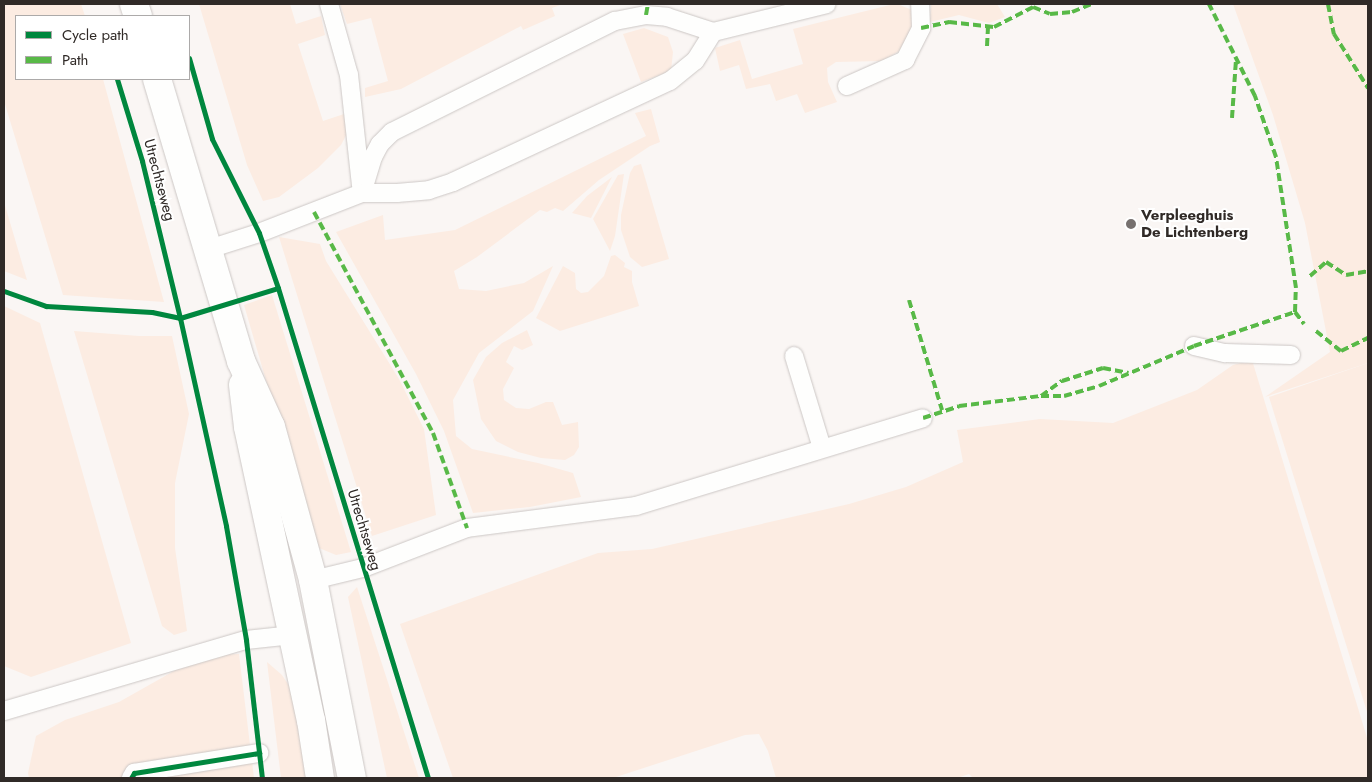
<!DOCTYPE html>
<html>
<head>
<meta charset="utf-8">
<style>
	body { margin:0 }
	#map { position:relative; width:1372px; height:782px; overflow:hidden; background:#faf6f4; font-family:Jost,sans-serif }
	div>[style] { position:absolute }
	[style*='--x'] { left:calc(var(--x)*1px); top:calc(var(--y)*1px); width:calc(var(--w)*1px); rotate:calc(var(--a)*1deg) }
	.green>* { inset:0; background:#fcece2 }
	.roads { filter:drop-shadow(0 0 1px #ccc7c5) drop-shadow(0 0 1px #ccc7c5) }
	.lane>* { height:18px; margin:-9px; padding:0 9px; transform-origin:9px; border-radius:9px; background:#fefefd }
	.primary>* { height:28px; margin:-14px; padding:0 14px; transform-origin:14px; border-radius:14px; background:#fefefd }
	.quiet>* { height:4px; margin-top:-2px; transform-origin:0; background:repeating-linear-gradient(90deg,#58b947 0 8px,transparent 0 12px) }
	.cycleway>* { height:5px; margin:-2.5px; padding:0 2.5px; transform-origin:2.5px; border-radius:2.5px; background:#00873e }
	.dots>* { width:14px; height:14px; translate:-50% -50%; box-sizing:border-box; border:2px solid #fff; border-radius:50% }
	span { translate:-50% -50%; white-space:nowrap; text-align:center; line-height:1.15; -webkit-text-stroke:4px #fff; paint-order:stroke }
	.street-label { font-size:15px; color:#302a27 }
	.poi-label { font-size:15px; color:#302a27; font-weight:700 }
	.left { translate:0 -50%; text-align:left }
	.frame { position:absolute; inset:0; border:5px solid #302a27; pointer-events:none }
	.legend { position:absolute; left:15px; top:15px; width:175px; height:65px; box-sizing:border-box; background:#fff; border:1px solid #acaaa9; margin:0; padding:6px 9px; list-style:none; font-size:15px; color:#302a27 }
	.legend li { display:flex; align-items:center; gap:10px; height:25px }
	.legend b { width:25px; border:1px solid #acaaa9 }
</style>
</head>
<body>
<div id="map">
	<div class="green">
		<i style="clip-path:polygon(4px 4px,81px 4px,85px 16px,16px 16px,16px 79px,103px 79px,164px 302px,63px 295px,4px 101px)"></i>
		<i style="clip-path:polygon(199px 4px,290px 4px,296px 24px,321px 16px,325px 35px,298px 44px,323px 121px,350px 112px,350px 128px,341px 145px,318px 168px,279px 197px,263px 201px,247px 165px)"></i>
		<i style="clip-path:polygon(340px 4px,563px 4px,552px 8px,555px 16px,523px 30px,521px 26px,401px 89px,365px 97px,365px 88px,388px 81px,371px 18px,347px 24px)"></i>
		<i style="clip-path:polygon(931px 4px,997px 4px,1005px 17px,989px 23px,959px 15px,930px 22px)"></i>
		<i style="clip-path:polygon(1233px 4px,1368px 4px,1368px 363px,1265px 397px,1330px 352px,1305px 223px,1273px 115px)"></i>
		<i style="clip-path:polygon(890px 5px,900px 5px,912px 10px,915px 18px,911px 32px,901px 50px,882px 61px,836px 62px,827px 68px,828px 82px,837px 102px,805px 113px,797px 94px,776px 101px,770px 84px,746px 89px,739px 65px,720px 71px,715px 48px,740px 40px,752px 79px,803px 64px,793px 29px)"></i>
		<i style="clip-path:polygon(644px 28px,668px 37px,673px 52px,671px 71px,641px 82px,623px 34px)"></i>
		<i style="clip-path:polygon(651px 109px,660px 142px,650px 146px,599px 180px,563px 211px,555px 208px,547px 212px,540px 210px,477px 257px,454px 271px,459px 289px,486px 291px,524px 283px,553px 266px,533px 311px,479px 353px,453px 400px,456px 436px,472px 449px,538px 463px,573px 473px,581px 497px,530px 507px,473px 513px,444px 431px,416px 374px,336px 232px,383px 215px,385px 240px,455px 230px,646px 136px,635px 113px)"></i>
		<i style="clip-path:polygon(641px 164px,669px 259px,642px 267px,630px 257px,621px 230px,621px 215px,630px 173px,634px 166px)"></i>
		<i style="clip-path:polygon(624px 174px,615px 236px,610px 251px,593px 219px,618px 175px)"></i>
		<i style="clip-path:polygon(612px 177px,591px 218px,572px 213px,587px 196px)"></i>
		<i style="clip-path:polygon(4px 202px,27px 280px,4px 271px)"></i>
		<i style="clip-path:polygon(279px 237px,320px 244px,326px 261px,399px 379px,424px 429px,436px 515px,372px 536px)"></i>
		<i style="clip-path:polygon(615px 255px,625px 263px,624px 267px,632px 271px,632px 282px,639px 306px,560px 331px,536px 318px,563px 266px,575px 273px,576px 289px,581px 293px,588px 292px,604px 276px,611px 256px)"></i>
		<i style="clip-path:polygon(272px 295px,351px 552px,336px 555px,319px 548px,286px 449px,244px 305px)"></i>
		<i style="clip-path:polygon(4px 306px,40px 323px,131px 643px,31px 677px,4px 666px)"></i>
		<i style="clip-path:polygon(527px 330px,533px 345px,522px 350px,514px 346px,506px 362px,514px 368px,503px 389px,504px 400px,516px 408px,529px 409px,546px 402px,553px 402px,562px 425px,578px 422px,579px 447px,574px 455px,565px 460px,541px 458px,518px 452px,496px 441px,481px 419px,473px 380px,486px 357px,502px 343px)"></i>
		<i style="clip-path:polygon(74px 331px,139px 336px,172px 336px,189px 414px,175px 483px,175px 548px,187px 631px,174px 635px,162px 626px)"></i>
		<i style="clip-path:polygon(1252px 360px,1368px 741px,1368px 778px,973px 778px,969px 774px,957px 778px,776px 778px,768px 751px,759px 734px,745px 735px,613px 778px,453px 778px,400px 624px,598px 553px,652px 549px,849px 504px,906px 487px,963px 462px,957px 430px,1040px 419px,1113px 423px,1197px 390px,1233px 365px)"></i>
		<i style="clip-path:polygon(1368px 363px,1368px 715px,1269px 397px)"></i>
		<i style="clip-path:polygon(357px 587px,419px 778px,387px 778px,348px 597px)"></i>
		<i style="clip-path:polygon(239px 654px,254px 778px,29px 778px,28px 773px,36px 736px,65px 720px,119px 702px,197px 658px,207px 655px)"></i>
		<i style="clip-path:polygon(267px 662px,282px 675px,292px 690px,309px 778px,281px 778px)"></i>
	</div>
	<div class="roads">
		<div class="lane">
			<i style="--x:329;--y:4;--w:74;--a:74.3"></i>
			<i style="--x:349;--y:75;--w:111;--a:83.8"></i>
			<i style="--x:847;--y:86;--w:64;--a:-24.1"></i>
			<i style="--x:905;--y:60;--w:36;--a:-63"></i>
			<i style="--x:921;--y:28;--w:24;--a:-92"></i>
			<i style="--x:362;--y:193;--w:38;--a:-73"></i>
			<i style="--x:373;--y:157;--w:15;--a:-62"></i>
			<i style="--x:380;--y:144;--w:17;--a:-45"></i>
			<i style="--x:392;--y:132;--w:249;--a:-26.5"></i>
			<i style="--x:615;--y:21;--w:32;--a:-11"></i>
			<i style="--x:646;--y:15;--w:21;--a:5"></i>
			<i style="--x:667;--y:17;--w:48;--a:18.1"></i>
			<i style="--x:713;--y:32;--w:117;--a:-13.8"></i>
			<i style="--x:209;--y:249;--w:52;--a:-17.7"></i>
			<i style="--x:259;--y:233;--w:110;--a:-21.2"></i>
			<i style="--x:362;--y:193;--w:35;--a:0"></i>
			<i style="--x:397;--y:193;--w:32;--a:-5"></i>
			<i style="--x:429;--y:190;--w:25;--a:-18"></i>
			<i style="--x:453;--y:182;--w:239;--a:-25"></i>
			<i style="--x:670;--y:81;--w:32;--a:-39"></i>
			<i style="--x:695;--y:61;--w:34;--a:-58"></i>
			<i style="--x:1194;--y:346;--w:32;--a:13"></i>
			<i style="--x:1225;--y:353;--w:66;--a:1.7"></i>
			<i style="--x:794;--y:356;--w:96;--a:73.1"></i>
			<i style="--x:313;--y:580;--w:51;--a:-13.5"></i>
			<i style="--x:363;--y:568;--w:111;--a:-21"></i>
			<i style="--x:467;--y:528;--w:170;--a:-7.4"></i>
			<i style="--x:636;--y:506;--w:300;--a:-17"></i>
			<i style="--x:4;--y:711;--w:252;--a:-16.4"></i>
			<i style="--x:246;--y:640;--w:47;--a:-6.1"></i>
			<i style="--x:131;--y:778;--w:6;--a:-59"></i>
			<i style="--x:134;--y:773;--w:127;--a:-9.1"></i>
		</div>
		<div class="primary">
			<i style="--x:134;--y:4;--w:13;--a:72"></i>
			<i style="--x:157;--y:79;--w:294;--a:73.4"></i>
			<i style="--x:241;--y:361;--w:72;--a:65.6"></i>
			<i style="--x:271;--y:427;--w:159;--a:74.6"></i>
			<i style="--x:313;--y:580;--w:202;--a:78.9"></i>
			<i style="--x:243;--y:385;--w:42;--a:83.2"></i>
			<i style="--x:248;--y:427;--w:300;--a:77.9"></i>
			<i style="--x:311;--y:720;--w:59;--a:81.2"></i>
		</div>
	</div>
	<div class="quiet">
		<i style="--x:1328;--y:4;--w:31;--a:79"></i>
		<i style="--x:1334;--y:34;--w:64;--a:57.8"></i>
		<i style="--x:646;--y:15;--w:11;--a:-80"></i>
		<i style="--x:921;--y:28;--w:29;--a:-12"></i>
		<i style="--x:949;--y:22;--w:45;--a:6.3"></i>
		<i style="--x:994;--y:27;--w:44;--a:-27.1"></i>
		<i style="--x:1033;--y:7;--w:18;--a:22"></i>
		<i style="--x:1050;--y:14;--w:22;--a:-5"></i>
		<i style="--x:1072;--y:12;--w:22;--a:-22"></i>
		<i style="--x:987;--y:46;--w:20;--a:-87"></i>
		<i style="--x:1232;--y:118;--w:58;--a:-86.1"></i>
		<i style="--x:314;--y:212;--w:251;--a:61.7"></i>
		<i style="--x:433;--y:433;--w:101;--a:70.3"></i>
		<i style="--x:1310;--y:276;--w:21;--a:-41"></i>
		<i style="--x:1326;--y:262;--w:24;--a:33"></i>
		<i style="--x:1346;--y:275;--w:22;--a:-10"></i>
		<i style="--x:909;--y:300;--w:115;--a:73.3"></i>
		<i style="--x:1295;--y:312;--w:15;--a:53"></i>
		<i style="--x:1316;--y:331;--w:32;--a:39"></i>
		<i style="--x:1341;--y:351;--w:30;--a:-26"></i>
		<i style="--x:1041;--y:396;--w:26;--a:-36"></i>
		<i style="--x:1062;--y:381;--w:43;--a:-17.6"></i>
		<i style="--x:1103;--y:368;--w:26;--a:11"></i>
		<i style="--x:923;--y:418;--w:38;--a:-18"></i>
		<i style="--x:959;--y:406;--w:83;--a:-7"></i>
		<i style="--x:1041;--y:396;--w:23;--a:0"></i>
		<i style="--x:1064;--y:396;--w:36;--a:-16"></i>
		<i style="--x:1099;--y:386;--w:103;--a:-22.8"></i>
		<i style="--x:1194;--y:346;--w:107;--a:-18.6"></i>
		<i style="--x:1295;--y:312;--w:24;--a:-88"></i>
		<i style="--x:1296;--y:288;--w:133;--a:-98.7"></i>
		<i style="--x:1276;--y:157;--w:65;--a:-109"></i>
		<i style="--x:1255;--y:96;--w:103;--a:-116.6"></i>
	</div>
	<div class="cycleway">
		<i style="--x:189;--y:58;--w:84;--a:74.1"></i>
		<i style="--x:212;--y:139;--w:105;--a:63.4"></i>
		<i style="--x:259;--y:233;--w:58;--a:70.9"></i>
		<i style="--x:278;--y:288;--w:512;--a:72.98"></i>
		<i style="--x:117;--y:79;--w:86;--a:73"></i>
		<i style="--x:142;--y:161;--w:162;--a:76.4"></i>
		<i style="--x:180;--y:318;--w:213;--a:77.5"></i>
		<i style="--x:226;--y:526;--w:116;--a:80"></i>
		<i style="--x:246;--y:640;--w:139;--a:83.4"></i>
		<i style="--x:4;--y:291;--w:45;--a:19.7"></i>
		<i style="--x:46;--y:306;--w:106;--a:3.2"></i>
		<i style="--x:152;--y:312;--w:29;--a:12"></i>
		<i style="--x:180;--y:318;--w:102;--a:-17"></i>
		<i style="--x:131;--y:778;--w:6;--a:-59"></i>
		<i style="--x:134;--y:773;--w:127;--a:-9.1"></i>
	</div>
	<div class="dots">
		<i style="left:1131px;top:224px;background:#77716f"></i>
	</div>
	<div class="street-label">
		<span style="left:159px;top:180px;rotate:75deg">Utrechtseweg</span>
		<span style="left:364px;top:530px;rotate:73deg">Utrechtseweg</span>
	</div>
	<div class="poi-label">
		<span class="left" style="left:1141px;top:224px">Verpleeghuis<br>De Lichtenberg</span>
	</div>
	<div class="frame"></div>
	<ul class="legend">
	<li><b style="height:6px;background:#00873e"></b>Cycle path</li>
	<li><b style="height:6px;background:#58b947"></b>Path</li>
	</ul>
</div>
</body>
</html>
